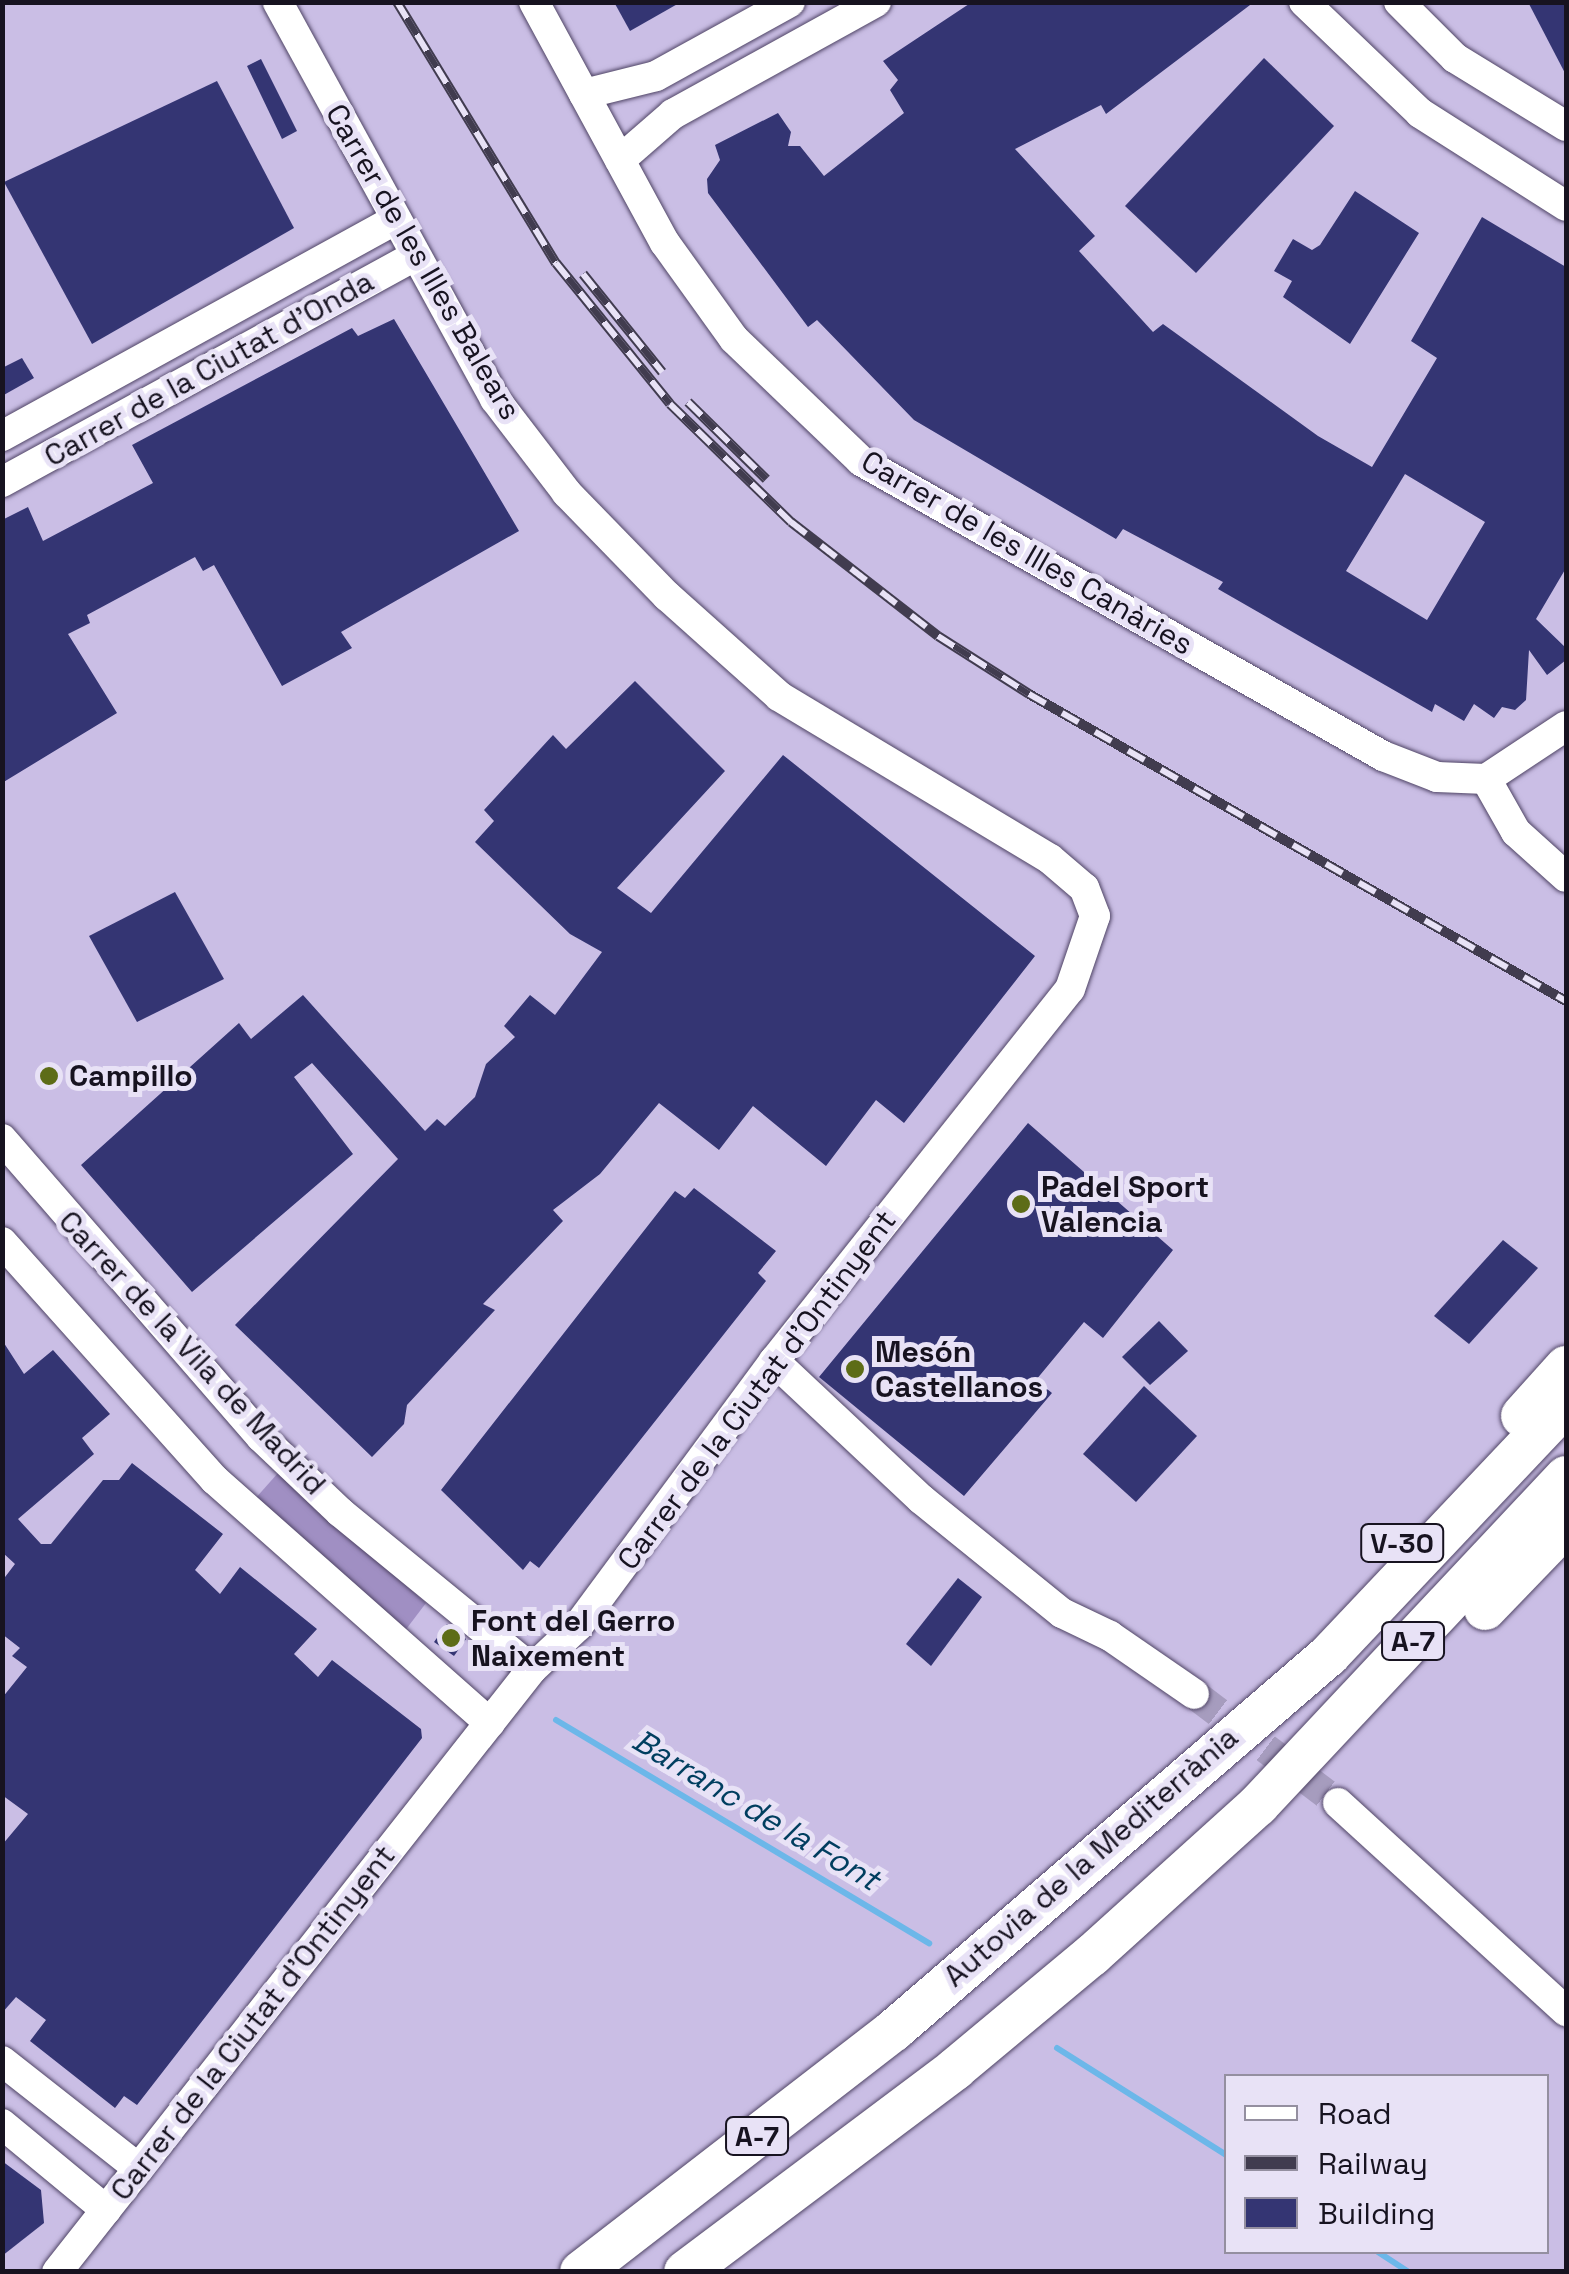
<!DOCTYPE html>
<html>
<head>
<meta charset="utf-8">
<style>
	body { margin:0 }
	#map { position:relative; width:1569px; height:2274px; overflow:hidden; background:#cabee5; font-family:"Space Grotesk",sans-serif }
	div>[style] { position:absolute }
	[style*='--x'] { left:calc(var(--x)*1px); top:calc(var(--y)*1px); width:calc(var(--w)*1px); rotate:calc(var(--a)*1deg) }
	.green>* { inset:0; background:#a08fc3 }
	.stream>* { height:6px; margin:-3px; padding:0 3px; transform-origin:3px; border-radius:3px; background:#6cb7e9 }
	.building>* { inset:0; background:#343573 }
	.minor-tunnel>* { height:30px; margin-top:-15px; transform-origin:0; background:repeating-linear-gradient(90deg,#a69cbe 0 30px,transparent 0 45px) }
	.roads { filter:drop-shadow(0 0 2px #4f4465) drop-shadow(0 0 2px #4f4465) }
	.minor>* { height:30px; margin:-15px; padding:0 15px; transform-origin:15px; border-radius:15px; background:#fff }
	.highway>* { height:42px; margin:-21px; padding:0 21px; transform-origin:21px; border-radius:21px; background:#fff }
	.rail>* { height:10px; margin-top:-5px; transform-origin:0; background:repeating-linear-gradient(90deg,#e8e2f6 0 19px,#413c4f 0 38px); box-sizing:border-box; border-block:2px solid #413c4f }
	.dots>* { width:28px; height:28px; translate:-50% -50%; box-sizing:border-box; border:5px solid #e8e2f6; border-radius:50% }
	span { translate:-50% -50%; white-space:nowrap; text-align:center; line-height:1.15; -webkit-text-stroke:10px #e8e2f6; paint-order:stroke }
	.shield-label span { padding:2px 8px; background:#e8e2f6; border:2px solid; border-radius:8px; -webkit-text-stroke-width:0 }
	.shield-label { font-size:28px; color:#171320; font-weight:700 }
	.street-label { font-size:30px; color:#171320 }
	.poi-label { font-size:30px; color:#171320; font-weight:700 }
	.left { translate:0 -50%; text-align:left }
	.water-label { font-size:32px; color:#003e5f; font-style:italic }
	.frame { position:absolute; inset:0; border:5px solid #171320; pointer-events:none }
	.legend { position:absolute; left:1224px; top:2074px; width:325px; height:180px; box-sizing:border-box; background:#e8e2f6; border:2px solid #948fa0; margin:0; padding:12px 18px; list-style:none; font-size:30px; color:#171320 }
	.legend li { display:flex; align-items:center; gap:20px; height:50px }
	.legend b { width:50px; border:2px solid #948fa0 }
</style>
</head>
<body>
<div id="map">
	<div class="green">
		<i style="clip-path:polygon(278px 1473px,426px 1603px,404px 1632px,254px 1500px)"></i>
	</div>
	<div class="stream">
		<i style="--x:556;--y:1720;--w:435;--a:30.9"></i>
		<i style="--x:1057;--y:2048;--w:200;--a:32.3"></i>
		<i style="--x:1378;--y:2252;--w:37;--a:33"></i>
	</div>
	<div class="building">
		<i style="clip-path:polygon(614px 2px,681px 2px,630px 31px)"></i>
		<i style="clip-path:polygon(evenodd,972px 2px,1254px 2px,1106px 114px,1101px 105px,1015px 149px,1095px 236px,1079px 251px,1153px 332px,1163px 324px,1318px 436px,1372px 467px,1437px 358px,1411px 341px,1482px 217px,1566px 267px,1566px 568px,1536px 619px,1566px 648px,1566px 660px,1547px 675px,1529px 650px,1526px 700px,1515px 710px,1502px 707px,1494px 718px,1474px 704px,1464px 721px,1435px 704px,1432px 712px,1218px 589px,1223px 582px,1123px 529px,1116px 539px,914px 420px,817px 320px,808px 327px,708px 193px,707px 179px,720px 160px,715px 145px,778px 113px,791px 132px,788px 146px,800px 146px,824px 176px,904px 113px,890px 90px,898px 80px,883px 61px,972px 2px,1405px 474px,1485px 522px,1427px 620px,1346px 571px,1405px 474px)"></i>
		<i style="clip-path:polygon(1528px 2px,1566px 2px,1566px 75px)"></i>
		<i style="clip-path:polygon(1264px 58px,1334px 126px,1196px 273px,1125px 206px)"></i>
		<i style="clip-path:polygon(261px 59px,297px 131px,282px 139px,247px 66px)"></i>
		<i style="clip-path:polygon(217px 81px,294px 228px,92px 344px,4px 182px)"></i>
		<i style="clip-path:polygon(1355px 191px,1419px 233px,1350px 344px,1283px 297px,1292px 281px,1274px 271px,1293px 239px,1312px 250px,1320px 245px)"></i>
		<i style="clip-path:polygon(394px 319px,519px 531px,341px 632px,352px 648px,282px 686px,214px 565px,203px 571px,195px 557px,87px 615px,90px 623px,68px 634px,117px 713px,2px 783px,2px 520px,28px 507px,43px 541px,153px 483px,132px 445px,352px 328px,358px 336px)"></i>
		<i style="clip-path:polygon(22px 358px,34px 378px,2px 396px,2px 368px)"></i>
		<i style="clip-path:polygon(635px 681px,725px 771px,617px 888px,651px 913px,783px 755px,1035px 956px,904px 1123px,876px 1100px,826px 1166px,753px 1106px,719px 1150px,659px 1103px,600px 1174px,553px 1210px,563px 1221px,483px 1304px,495px 1310px,407px 1405px,404px 1424px,372px 1457px,235px 1325px,398px 1159px,312px 1063px,294px 1077px,353px 1154px,192px 1292px,81px 1165px,239px 1023px,251px 1039px,303px 995px,425px 1131px,437px 1119px,445px 1126px,475px 1097px,486px 1064px,515px 1037px,504px 1026px,530px 995px,555px 1015px,602px 952px,570px 934px,475px 842px,494px 821px,484px 810px,553px 735px,566px 749px)"></i>
		<i style="clip-path:polygon(175px 892px,224px 979px,137px 1022px,89px 936px)"></i>
		<i style="clip-path:polygon(1028px 1123px,1173px 1250px,1103px 1338px,1084px 1322px,1036px 1380px,1052px 1393px,964px 1496px,819px 1377px)"></i>
		<i style="clip-path:polygon(694px 1188px,776px 1251px,758px 1273px,766px 1281px,539px 1568px,530px 1561px,523px 1570px,441px 1490px,675px 1191px,685px 1198px)"></i>
		<i style="clip-path:polygon(1503px 1240px,1538px 1268px,1469px 1344px,1434px 1316px)"></i>
		<i style="clip-path:polygon(1159px 1321px,1188px 1351px,1150px 1385px,1122px 1357px)"></i>
		<i style="clip-path:polygon(2px 1340px,24px 1374px,53px 1350px,110px 1414px,82px 1438px,94px 1454px,18px 1519px,41px 1544px,51px 1544px,103px 1480px,119px 1480px,132px 1463px,223px 1534px,195px 1570px,220px 1594px,240px 1567px,317px 1629px,294px 1654px,318px 1677px,332px 1660px,421px 1729px,422px 1738px,137px 2105px,124px 2096px,115px 2108px,30px 2041px,46px 2020px,16px 1997px,2px 2013px,2px 1845px,28px 1814px,2px 1795px,2px 1698px,27px 1667px,12px 1656px,20px 1648px,2px 1634px,2px 1581px,15px 1564px,2px 1552px)"></i>
		<i style="clip-path:polygon(1144px 1386px,1197px 1436px,1136px 1502px,1083px 1454px)"></i>
		<i style="clip-path:polygon(958px 1578px,982px 1597px,931px 1666px,906px 1644px)"></i>
		<i style="clip-path:polygon(447px 1624px,466px 1639px,454px 1656px,434px 1642px)"></i>
		<i style="clip-path:polygon(2px 2161px,41px 2190px,44px 2223px,2px 2256px)"></i>
	</div>
	<div class="minor-tunnel">
		<i style="--x:1194;--y:1694;--w:181;--a:37.1"></i>
	</div>
	<div class="roads">
		<div class="minor">
			<i style="--x:534;--y:2;--w:274;--a:61.5"></i>
			<i style="--x:665;--y:243;--w:118;--a:54.3"></i>
			<i style="--x:734;--y:339;--w:176;--a:43.8"></i>
			<i style="--x:861;--y:461;--w:600;--a:29.47"></i>
			<i style="--x:1383;--y:756;--w:58;--a:21.3"></i>
			<i style="--x:1437;--y:777;--w:49;--a:2.3"></i>
			<i style="--x:1304;--y:2;--w:161;--a:43.7"></i>
			<i style="--x:1420;--y:113;--w:173;--a:32.5"></i>
			<i style="--x:1399;--y:2;--w:79;--a:45"></i>
			<i style="--x:1455;--y:58;--w:130;--a:31.5"></i>
			<i style="--x:584;--y:94;--w:74;--a:-14"></i>
			<i style="--x:656;--y:76;--w:153;--a:-28.9"></i>
			<i style="--x:620;--y:160;--w:70;--a:-41"></i>
			<i style="--x:673;--y:114;--w:232;--a:-28.9"></i>
			<i style="--x:2;--y:436;--w:448;--a:-28.8"></i>
			<i style="--x:2;--y:482;--w:471;--a:-28.7"></i>
			<i style="--x:1486;--y:779;--w:61;--a:60.5"></i>
			<i style="--x:1516;--y:832;--w:67;--a:42"></i>
			<i style="--x:1486;--y:779;--w:96;--a:-33.5"></i>
			<i style="--x:2;--y:1139;--w:395;--a:49"></i>
			<i style="--x:261;--y:1437;--w:109;--a:43.5"></i>
			<i style="--x:340;--y:1512;--w:248;--a:39.3"></i>
			<i style="--x:2;--y:1242;--w:319;--a:48.2"></i>
			<i style="--x:215;--y:1480;--w:367;--a:41.5"></i>
			<i style="--x:774;--y:1361;--w:202;--a:43.2"></i>
			<i style="--x:921;--y:1499;--w:181;--a:39"></i>
			<i style="--x:1062;--y:1613;--w:53;--a:25.6"></i>
			<i style="--x:1110;--y:1636;--w:102;--a:34.6"></i>
			<i style="--x:1338;--y:1803;--w:309;--a:42.4"></i>
			<i style="--x:2;--y:2061;--w:174;--a:38.2"></i>
			<i style="--x:2;--y:2124;--w:135;--a:39.6"></i>
			<i style="--x:57;--y:2272;--w:768;--a:-51.77"></i>
			<i style="--x:532;--y:1669;--w:63;--a:-43.1"></i>
			<i style="--x:578;--y:1626;--w:330;--a:-53.5"></i>
			<i style="--x:774;--y:1361;--w:475;--a:-51.5"></i>
			<i style="--x:1070;--y:989;--w:77;--a:-71.1"></i>
			<i style="--x:1095;--y:916;--w:30;--a:-111"></i>
			<i style="--x:1084;--y:888;--w:45;--a:-139.5"></i>
			<i style="--x:1050;--y:859;--w:316;--a:-149"></i>
			<i style="--x:779;--y:696;--w:150;--a:-138.2"></i>
			<i style="--x:667;--y:596;--w:144;--a:-134.2"></i>
			<i style="--x:567;--y:493;--w:118;--a:-127.5"></i>
			<i style="--x:495;--y:399;--w:452;--a:-118.7"></i>
		</div>
		<div class="highway">
			<i style="--x:1522;--y:1416;--w:66;--a:-48.1"></i>
			<i style="--x:1485;--y:1609;--w:117;--a:-46"></i>
			<i style="--x:581;--y:2272;--w:396;--a:-37.7"></i>
			<i style="--x:894;--y:2030;--w:574;--a:-40.76"></i>
			<i style="--x:1329;--y:1655;--w:345;--a:-46.6"></i>
			<i style="--x:685;--y:2272;--w:338;--a:-36.9"></i>
			<i style="--x:955;--y:2069;--w:178;--a:-39.8"></i>
			<i style="--x:1092;--y:1955;--w:224;--a:-42.1"></i>
			<i style="--x:1258;--y:1805;--w:450;--a:-46.8"></i>
		</div>
	</div>
	<div class="rail">
		<i style="--x:397;--y:2;--w:306;--a:58.7"></i>
		<i style="--x:556;--y:263;--w:181;--a:51"></i>
		<i style="--x:670;--y:404;--w:169;--a:44.3"></i>
		<i style="--x:791;--y:522;--w:186;--a:37.8"></i>
		<i style="--x:938;--y:636;--w:108;--a:32.5"></i>
		<i style="--x:1029;--y:694;--w:619;--a:29.76"></i>
		<i style="--x:583;--y:274;--w:126;--a:51.1"></i>
		<i style="--x:688;--y:402;--w:110;--a:44.6"></i>
	</div>
	<div class="dots">
		<i style="left:49px;top:1076px;background:#5d6c17"></i>
		<i style="left:1021px;top:1204px;background:#5d6c17"></i>
		<i style="left:855px;top:1369px;background:#5d6c17"></i>
		<i style="left:451px;top:1638px;background:#5d6c17"></i>
	</div>
	<div class="shield-label">
		<span style="left:1402px;top:1543px">V-30</span>
		<span style="left:1413px;top:1641px">A-7</span>
		<span style="left:757px;top:2136px">A-7</span>
	</div>
	<div class="street-label">
		<span style="left:423px;top:262px;rotate:60deg">Carrer de les Illes Balears</span>
		<span style="left:209px;top:369px;rotate:-29deg">Carrer de la Ciutat d’Onda</span>
		<span style="left:1027px;top:553px;rotate:30deg">Carrer de les Illes Canàries</span>
		<span style="left:192px;top:1353px;rotate:47deg">Carrer de la Vila de Madrid</span>
		<span style="left:757px;top:1390px;rotate:-53deg">Carrer de la Ciutat d'Ontinyent</span>
		<span style="left:1091px;top:1857px;rotate:-41deg">Autovia de la Mediterrània</span>
		<span style="left:253px;top:2023px;rotate:-52deg">Carrer de la Ciutat d'Ontinyent</span>
	</div>
	<div class="poi-label">
		<span class="left" style="left:69px;top:1076px">Campillo</span>
		<span class="left" style="left:1041px;top:1204px">Padel Sport<br>Valencia</span>
		<span class="left" style="left:875px;top:1369px">Mesón<br>Castellanos</span>
		<span class="left" style="left:471px;top:1638px">Font del Gerro<br>Naixement</span>
	</div>
	<div class="water-label">
		<span style="left:756px;top:1810px;rotate:31deg">Barranc de la Font</span>
	</div>
	<div class="frame"></div>
	<ul class="legend">
	<li><b style="height:12px;background:#fff"></b>Road</li>
	<li><b style="height:12px;background:#413c4f"></b>Railway</li>
	<li><b style="height:28px;background:#343573"></b>Building</li>
	</ul>
</div>
</body>
</html>
